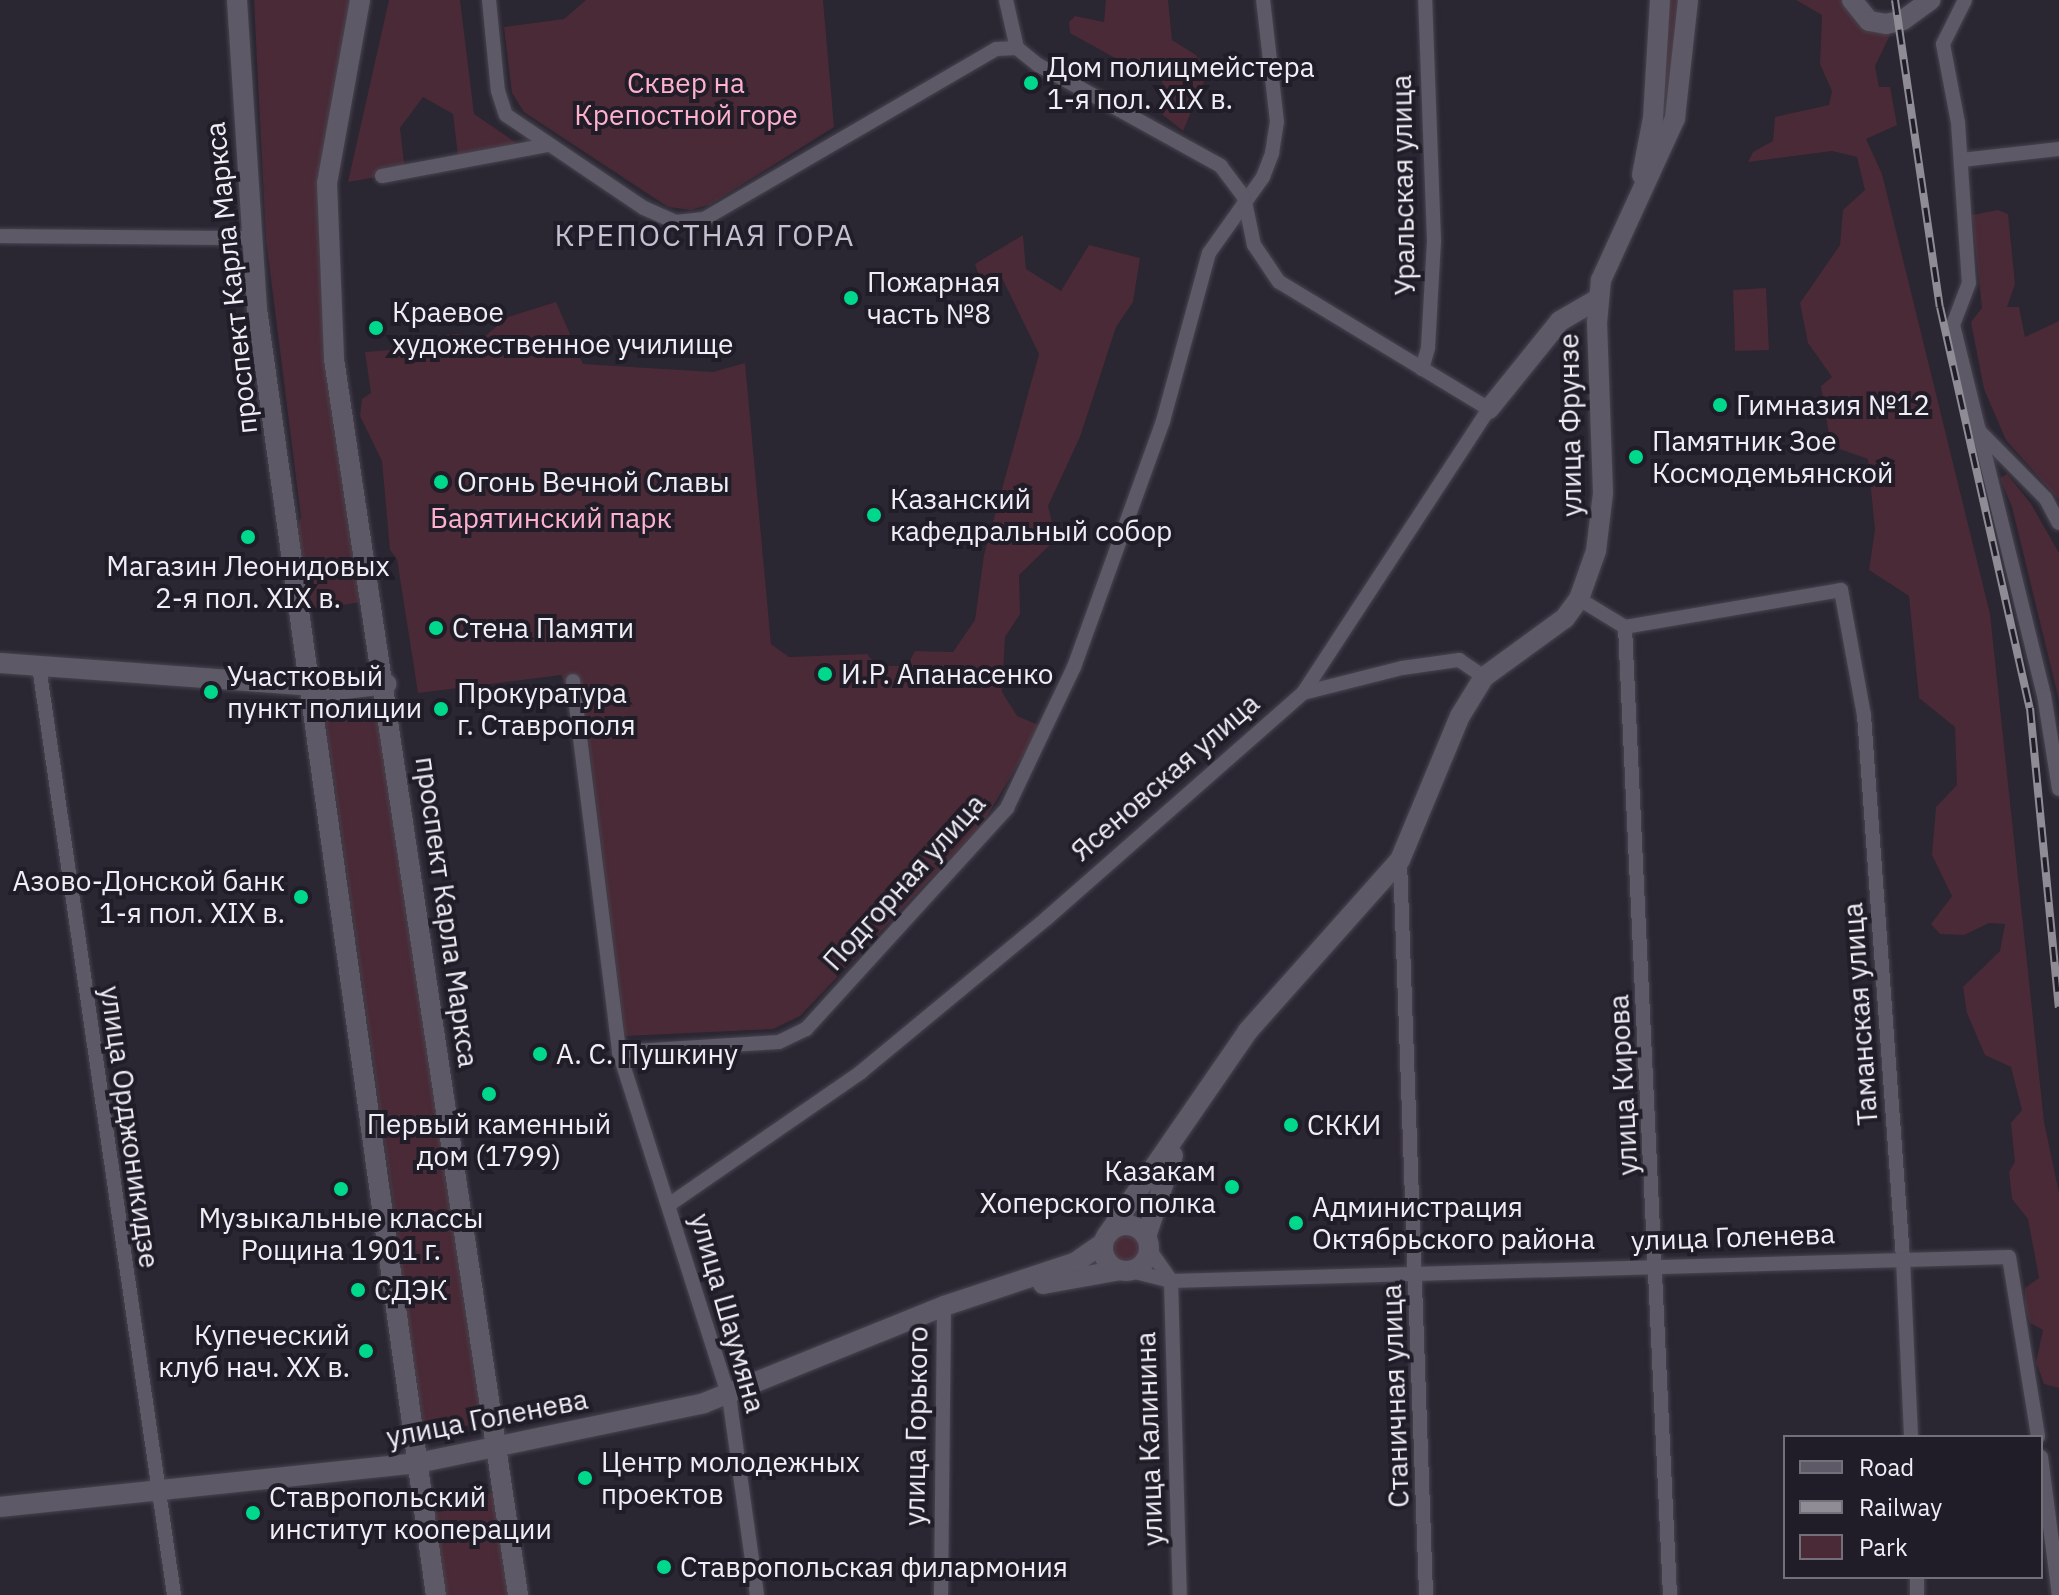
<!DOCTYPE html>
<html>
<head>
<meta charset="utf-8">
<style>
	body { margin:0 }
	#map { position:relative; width:2059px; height:1595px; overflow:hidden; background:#2a2632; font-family:"IBM Plex Sans",sans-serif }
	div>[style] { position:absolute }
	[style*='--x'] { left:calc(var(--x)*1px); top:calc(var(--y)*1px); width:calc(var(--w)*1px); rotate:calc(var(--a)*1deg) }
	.green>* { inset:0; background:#492a36 }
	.round { border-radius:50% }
	.roads { filter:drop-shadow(0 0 2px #48444f) drop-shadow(0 0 2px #48444f) }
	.street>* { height:14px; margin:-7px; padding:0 7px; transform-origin:7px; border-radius:7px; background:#5d5966 }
	.secondary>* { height:20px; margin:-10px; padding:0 10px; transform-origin:10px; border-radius:10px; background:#5d5966 }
	.secondary>.ring { margin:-10px; padding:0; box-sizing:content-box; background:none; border:20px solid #5d5966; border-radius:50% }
	.rail>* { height:8px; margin-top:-4px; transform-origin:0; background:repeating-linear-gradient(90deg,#201d28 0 15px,#8f8c96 0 30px); box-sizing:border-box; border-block:2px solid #8f8c96 }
	.dots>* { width:22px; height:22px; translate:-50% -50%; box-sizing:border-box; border:4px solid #201d28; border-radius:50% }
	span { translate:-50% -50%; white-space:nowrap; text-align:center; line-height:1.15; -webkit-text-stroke:8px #201d28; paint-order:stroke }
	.poi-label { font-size:28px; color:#f0edf5 }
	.left { translate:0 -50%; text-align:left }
	.right { translate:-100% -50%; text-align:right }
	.park-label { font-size:28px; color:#feb1ce }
	.street-label { font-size:28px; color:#f0edf5 }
	.neighbourhood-label { font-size:30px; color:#c5c1d0; letter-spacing:2px }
	.legend { position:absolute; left:1783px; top:1435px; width:260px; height:144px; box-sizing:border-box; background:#201d28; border:2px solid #73707a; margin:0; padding:10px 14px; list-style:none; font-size:24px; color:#f0edf5 }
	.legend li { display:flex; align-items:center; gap:16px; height:40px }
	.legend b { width:40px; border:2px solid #73707a }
</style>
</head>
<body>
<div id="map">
	<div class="green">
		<i style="clip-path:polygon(254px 0,354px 0,319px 218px,319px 251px,327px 357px,368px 601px,315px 609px,299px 569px,302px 554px,296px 531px,301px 517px,266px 239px)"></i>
		<i style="clip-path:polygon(389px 0,460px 0,474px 114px,521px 146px,458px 156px,453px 114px,423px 97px,400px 128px,405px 172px,348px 182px)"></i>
		<i style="clip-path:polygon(586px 0,823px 0,834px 127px,711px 204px,691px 210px,668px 207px,524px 112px,512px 93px,504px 27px,564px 19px)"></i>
		<i style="clip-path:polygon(1106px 0,1168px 0,1172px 40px,1196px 55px,1208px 72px,1183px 131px,1163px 115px,1163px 83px,1145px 66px,1125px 71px,1115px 58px,1070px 33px,1069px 22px,1075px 16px,1104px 22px)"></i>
		<i style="clip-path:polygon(1667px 0,1679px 0,1672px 85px,1664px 122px,1660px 122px)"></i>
		<i style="clip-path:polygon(1796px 0,1847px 0,1892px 31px,1875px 66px,1879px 87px,1890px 87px,1897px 125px,1866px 139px,1882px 174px,1990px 614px,2044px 1122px,2059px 1193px,2059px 1388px,2044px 1384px,2036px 1362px,2043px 1330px,2030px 1323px,2025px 1306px,2025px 1288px,2039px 1278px,2028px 1219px,2012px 1199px,2009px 1172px,2015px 1162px,2011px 1123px,2022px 1110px,2011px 1067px,1985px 1055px,1967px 1013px,1963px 987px,2000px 951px,2005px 924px,1989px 923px,1964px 935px,1940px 934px,1931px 924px,1952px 896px,1932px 855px,1936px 807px,1957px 785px,1955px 727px,1919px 698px,1909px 596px,1869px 570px,1875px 530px,1868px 459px,1831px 446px,1821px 386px,1832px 377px,1808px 343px,1800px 303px,1840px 245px,1843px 210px,1865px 190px,1857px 157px,1832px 151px,1748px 162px,1753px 152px,1773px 141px,1775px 117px,1829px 105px,1832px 91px,1820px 64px,1822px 15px)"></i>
		<i style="clip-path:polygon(1998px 210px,2008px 214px,2015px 284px,2007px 307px,2019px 307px,2025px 337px,2059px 321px,2059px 500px,2006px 440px,1984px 389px,1971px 322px,1982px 308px,1972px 215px)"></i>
		<i style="clip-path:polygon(1023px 235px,1026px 269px,1061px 291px,1089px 245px,1140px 258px,1133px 302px,1116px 327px,1080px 437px,1048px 506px,1056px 539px,1019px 575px,1020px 614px,1005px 637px,1002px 692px,1017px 716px,1041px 726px,981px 826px,800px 1016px,773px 1029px,625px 1036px,588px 735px,561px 675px,418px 693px,397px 559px,390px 550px,382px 461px,360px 416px,362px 399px,371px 393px,365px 352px,439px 346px,446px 335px,459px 334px,478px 342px,508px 317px,556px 302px,583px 364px,713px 372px,745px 363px,771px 644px,789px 657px,867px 654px,877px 666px,907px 666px,915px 651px,953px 652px,975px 620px,984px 555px,1039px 354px,1002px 278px,979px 276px,975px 264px)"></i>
		<i style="clip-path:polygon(1766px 288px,1769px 350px,1735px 351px,1733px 290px)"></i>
		<i style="clip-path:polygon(2007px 474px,2031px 504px,2059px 553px,2059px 700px,2012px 507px,2000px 478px)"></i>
		<i style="clip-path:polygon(383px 701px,485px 1423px,425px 1432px,394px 1244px,398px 1237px,324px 710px)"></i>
		<i class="round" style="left:1111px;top:1233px;width:32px;height:32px"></i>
		<i style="clip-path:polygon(494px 1490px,516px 1595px,446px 1595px,433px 1513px,473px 1506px)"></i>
	</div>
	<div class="roads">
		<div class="street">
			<i style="--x:489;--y:0;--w:91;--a:84.4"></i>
			<i style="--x:498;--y:91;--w:25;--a:72"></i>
			<i style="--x:506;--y:115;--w:166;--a:34"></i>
			<i style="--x:644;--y:208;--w:35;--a:24"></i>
			<i style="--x:676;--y:222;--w:28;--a:-6"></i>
			<i style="--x:704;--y:219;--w:338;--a:-30.2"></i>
			<i style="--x:996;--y:49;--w:21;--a:-3"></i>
			<i style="--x:1006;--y:0;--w:49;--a:77.1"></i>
			<i style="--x:1965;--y:0;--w:49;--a:116.6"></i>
			<i style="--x:1943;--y:44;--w:80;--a:79.2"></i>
			<i style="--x:1958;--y:123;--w:160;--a:86.1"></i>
			<i style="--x:1969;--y:283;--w:45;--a:110.9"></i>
			<i style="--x:1953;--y:325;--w:381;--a:76.2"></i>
			<i style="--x:2044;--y:695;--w:95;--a:80.9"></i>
			<i style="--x:1962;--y:160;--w:98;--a:-6.5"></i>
			<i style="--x:382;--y:176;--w:168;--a:-10.6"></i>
			<i style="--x:0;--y:236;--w:250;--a:0.5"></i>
			<i style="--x:1422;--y:369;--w:22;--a:-74"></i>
			<i style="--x:1428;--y:348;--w:107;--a:-86.8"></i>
			<i style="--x:1434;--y:241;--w:241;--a:-92.1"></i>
			<i style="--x:1980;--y:432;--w:94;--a:45.4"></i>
			<i style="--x:2046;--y:499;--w:27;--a:62"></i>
			<i style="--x:1579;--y:599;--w:54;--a:31.3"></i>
			<i style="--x:1625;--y:627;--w:969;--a:87.34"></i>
			<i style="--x:1625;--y:627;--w:219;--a:-9.7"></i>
			<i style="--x:1841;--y:590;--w:127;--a:79.6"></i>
			<i style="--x:1864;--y:715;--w:545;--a:85.9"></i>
			<i style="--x:1903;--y:1259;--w:178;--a:87.4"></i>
			<i style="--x:39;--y:666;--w:939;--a:81.73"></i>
			<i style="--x:573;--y:681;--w:374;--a:82.9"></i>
			<i style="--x:619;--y:1052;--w:361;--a:72.3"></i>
			<i style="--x:729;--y:1396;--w:201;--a:82"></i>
			<i style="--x:1303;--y:693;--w:102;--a:-14.2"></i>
			<i style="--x:1402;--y:668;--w:58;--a:-8"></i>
			<i style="--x:1459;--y:660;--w:30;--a:34"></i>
			<i style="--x:1400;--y:860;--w:735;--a:87.97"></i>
			<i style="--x:619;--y:1052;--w:160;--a:-3.6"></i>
			<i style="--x:779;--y:1042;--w:30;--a:-26"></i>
			<i style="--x:806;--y:1029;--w:299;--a:-47.7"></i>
			<i style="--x:1007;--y:808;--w:156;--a:-64.6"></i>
			<i style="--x:1074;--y:667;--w:262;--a:-70.1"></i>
			<i style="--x:1163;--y:421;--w:174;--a:-74.7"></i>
			<i style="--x:1209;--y:253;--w:93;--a:-54.6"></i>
			<i style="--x:1263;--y:177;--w:26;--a:-69"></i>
			<i style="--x:1272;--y:153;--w:31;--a:-81"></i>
			<i style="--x:1277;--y:122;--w:123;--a:-96.5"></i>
			<i style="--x:670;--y:1204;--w:232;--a:-34.6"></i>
			<i style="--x:861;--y:1072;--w:241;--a:-39.6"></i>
			<i style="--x:1047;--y:918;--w:341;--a:-41.3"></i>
			<i style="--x:1303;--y:693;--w:339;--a:-56.8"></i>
			<i style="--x:1489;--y:409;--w:245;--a:-148.8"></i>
			<i style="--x:1279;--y:282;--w:45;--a:-124"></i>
			<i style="--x:1254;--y:245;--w:49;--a:-101.8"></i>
			<i style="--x:1244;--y:197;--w:39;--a:-127"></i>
			<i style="--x:1221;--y:166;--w:209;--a:-151.1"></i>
			<i style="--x:1038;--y:65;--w:27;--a:-141"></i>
			<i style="--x:1149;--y:1249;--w:39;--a:55"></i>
			<i style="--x:1131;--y:1271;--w:41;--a:14"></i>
			<i style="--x:1171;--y:1281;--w:838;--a:-1.64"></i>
			<i style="--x:2009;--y:1257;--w:182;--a:80.8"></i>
			<i style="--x:1171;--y:1281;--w:314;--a:88.4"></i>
			<i style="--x:2041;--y:1457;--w:139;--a:82.6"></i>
			<i style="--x:1917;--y:1577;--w:18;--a:90"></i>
			<i style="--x:941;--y:1595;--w:289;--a:-89.4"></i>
		</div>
		<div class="secondary">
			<i style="--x:237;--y:0;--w:310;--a:86.3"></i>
			<i style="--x:257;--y:309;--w:1298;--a:82.08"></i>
			<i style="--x:360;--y:0;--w:186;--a:100.2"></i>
			<i style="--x:327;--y:183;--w:176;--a:87.7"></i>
			<i style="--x:334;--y:359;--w:1250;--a:81.53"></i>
			<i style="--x:1852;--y:0;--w:27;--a:51"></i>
			<i style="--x:1869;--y:21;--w:17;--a:10"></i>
			<i style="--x:1886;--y:24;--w:17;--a:-13"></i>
			<i style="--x:1903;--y:20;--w:34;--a:-36"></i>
			<i style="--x:1642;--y:175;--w:58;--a:-79.1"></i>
			<i style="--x:1653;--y:118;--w:118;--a:-86.6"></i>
			<i style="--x:1489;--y:409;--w:113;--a:-51.1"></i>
			<i style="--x:1560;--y:321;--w:44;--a:-30.1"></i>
			<i style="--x:0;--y:663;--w:312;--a:4.2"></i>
			<i style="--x:312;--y:693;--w:75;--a:-6.9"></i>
			<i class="ring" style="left:1103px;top:1225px;width:26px;height:26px"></i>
			<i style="--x:1108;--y:1234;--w:247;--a:-55.4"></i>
			<i style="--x:1248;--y:1031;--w:229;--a:-48.4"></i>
			<i style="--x:1400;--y:860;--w:156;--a:-67.4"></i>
			<i style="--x:1460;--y:716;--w:46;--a:-58.4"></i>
			<i style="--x:1484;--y:677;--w:100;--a:-36.1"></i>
			<i style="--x:1565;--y:618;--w:24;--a:-54"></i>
			<i style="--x:1579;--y:599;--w:51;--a:-70.5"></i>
			<i style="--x:1596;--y:551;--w:58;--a:-83.1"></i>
			<i style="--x:1603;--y:493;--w:170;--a:-92"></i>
			<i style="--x:1597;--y:323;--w:43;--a:-84.7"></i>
			<i style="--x:1601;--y:280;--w:178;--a:-65.4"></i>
			<i style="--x:1675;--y:118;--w:119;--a:-83.7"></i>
			<i style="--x:1146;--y:1237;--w:86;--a:-71.8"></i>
			<i style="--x:1043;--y:1284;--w:78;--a:-10.3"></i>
			<i style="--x:0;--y:1507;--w:420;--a:-6"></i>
			<i style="--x:418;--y:1463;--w:292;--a:-11.8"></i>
			<i style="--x:704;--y:1403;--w:259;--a:-22"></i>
			<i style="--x:944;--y:1306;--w:139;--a:-18.4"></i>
			<i style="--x:1076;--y:1262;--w:33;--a:-35"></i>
		</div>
	</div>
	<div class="rail">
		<i style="--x:1895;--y:0;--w:310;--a:81.7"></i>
		<i style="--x:1940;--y:307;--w:411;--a:77.4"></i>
		<i style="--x:2030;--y:708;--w:301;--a:84.5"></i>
	</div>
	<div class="dots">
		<i style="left:1031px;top:83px;background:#00d98c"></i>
		<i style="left:851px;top:298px;background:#00d98c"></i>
		<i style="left:376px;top:328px;background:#00d98c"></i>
		<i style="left:1720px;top:405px;background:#00d98c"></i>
		<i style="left:1636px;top:457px;background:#00d98c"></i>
		<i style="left:441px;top:482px;background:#00d98c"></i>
		<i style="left:874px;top:515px;background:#00d98c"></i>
		<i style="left:248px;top:537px;background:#00d98c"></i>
		<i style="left:436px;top:628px;background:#00d98c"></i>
		<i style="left:825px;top:674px;background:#00d98c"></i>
		<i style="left:211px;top:692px;background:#00d98c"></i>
		<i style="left:441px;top:709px;background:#00d98c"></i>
		<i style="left:301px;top:897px;background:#00d98c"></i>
		<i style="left:540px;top:1054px;background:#00d98c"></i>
		<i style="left:489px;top:1094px;background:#00d98c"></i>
		<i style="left:1291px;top:1125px;background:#00d98c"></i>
		<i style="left:1232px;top:1187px;background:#00d98c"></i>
		<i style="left:341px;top:1189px;background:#00d98c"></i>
		<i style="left:1296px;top:1223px;background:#00d98c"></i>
		<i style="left:358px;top:1290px;background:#00d98c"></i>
		<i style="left:366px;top:1351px;background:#00d98c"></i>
		<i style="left:585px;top:1478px;background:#00d98c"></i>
		<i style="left:253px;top:1513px;background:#00d98c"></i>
		<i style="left:664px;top:1567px;background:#00d98c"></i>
	</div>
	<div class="poi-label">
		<span class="left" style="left:1047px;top:83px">Дом полицмейстера<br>1-я пол. XIX в.</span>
		<span class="left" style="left:867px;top:298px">Пожарная<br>часть №8</span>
		<span class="left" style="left:392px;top:328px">Краевое<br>художественное училище</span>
		<span class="left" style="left:1736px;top:405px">Гимназия №12</span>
		<span class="left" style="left:1652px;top:457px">Памятник Зое<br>Космодемьянской</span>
		<span class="left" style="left:457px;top:482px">Огонь Вечной Славы</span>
		<span class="left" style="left:890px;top:515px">Казанский<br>кафедральный собор</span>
		<span style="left:248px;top:582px">Магазин Леонидовых<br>2-я пол. XIX в.</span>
		<span class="left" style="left:452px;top:628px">Стена Памяти</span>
		<span class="left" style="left:841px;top:674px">И.Р. Апанасенко</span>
		<span class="left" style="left:227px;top:692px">Участковый<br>пункт полиции</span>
		<span class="left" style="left:457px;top:709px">Прокуратура<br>г. Ставрополя</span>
		<span class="right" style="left:285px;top:897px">Азово-Донской банк<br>1-я пол. XIX в.</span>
		<span class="left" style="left:556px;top:1054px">А. С. Пушкину</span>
		<span style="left:489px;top:1140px">Первый каменный<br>дом (1799)</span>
		<span class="left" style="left:1307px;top:1125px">СККИ</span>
		<span class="right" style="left:1216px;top:1187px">Казакам<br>Хоперского полка</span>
		<span class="left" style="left:1312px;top:1223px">Администрация<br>Октябрьского района</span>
		<span style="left:341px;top:1234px">Музыкальные классы<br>Рощина 1901 г.</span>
		<span class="left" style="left:374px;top:1290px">СДЭК</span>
		<span class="right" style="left:350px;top:1351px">Купеческий<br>клуб нач. ХХ в.</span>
		<span class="left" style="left:601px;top:1478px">Центр молодежных<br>проектов</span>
		<span class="left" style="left:269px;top:1513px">Ставропольский<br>институт кооперации</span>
		<span class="left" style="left:680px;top:1567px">Ставропольская филармония</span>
	</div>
	<div class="park-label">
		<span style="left:686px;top:99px">Сквер на<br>Крепостной горе</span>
		<span style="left:551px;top:518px">Барятинский парк</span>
	</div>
	<div class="street-label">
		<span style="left:1403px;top:185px;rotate:-91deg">Уральская улица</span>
		<span style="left:231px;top:278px;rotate:-96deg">проспект Карла Маркса</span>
		<span style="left:1570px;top:425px;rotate:-91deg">улица Фрунзе</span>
		<span style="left:1165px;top:777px;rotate:-41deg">Ясеновская улица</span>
		<span style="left:904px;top:882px;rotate:-48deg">Подгорная улица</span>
		<span style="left:447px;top:912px;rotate:82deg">проспект Карла Маркса</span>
		<span style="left:1860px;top:1014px;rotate:-94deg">Таманская улица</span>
		<span style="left:1623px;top:1085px;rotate:-93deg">улица Кирова</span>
		<span style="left:130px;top:1127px;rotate:82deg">улица Орджоникидзе</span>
		<span style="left:1733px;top:1237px;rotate:-2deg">улица Голенева</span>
		<span style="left:728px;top:1313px;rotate:74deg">улица Шаумяна</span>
		<span style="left:1395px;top:1396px;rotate:-92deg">Станичная улица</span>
		<span style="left:487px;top:1418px;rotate:-11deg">улица Голенева</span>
		<span style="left:916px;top:1426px;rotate:-89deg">улица Горького</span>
		<span style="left:1149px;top:1439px;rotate:-92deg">улица Калинина</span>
	</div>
	<div class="neighbourhood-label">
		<span style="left:705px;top:235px">КРЕПОСТНАЯ ГОРА</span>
	</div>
	<ul class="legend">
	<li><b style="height:10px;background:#5d5966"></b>Road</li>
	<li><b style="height:10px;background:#8f8c96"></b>Railway</li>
	<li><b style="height:22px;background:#492a36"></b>Park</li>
	</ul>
</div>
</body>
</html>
